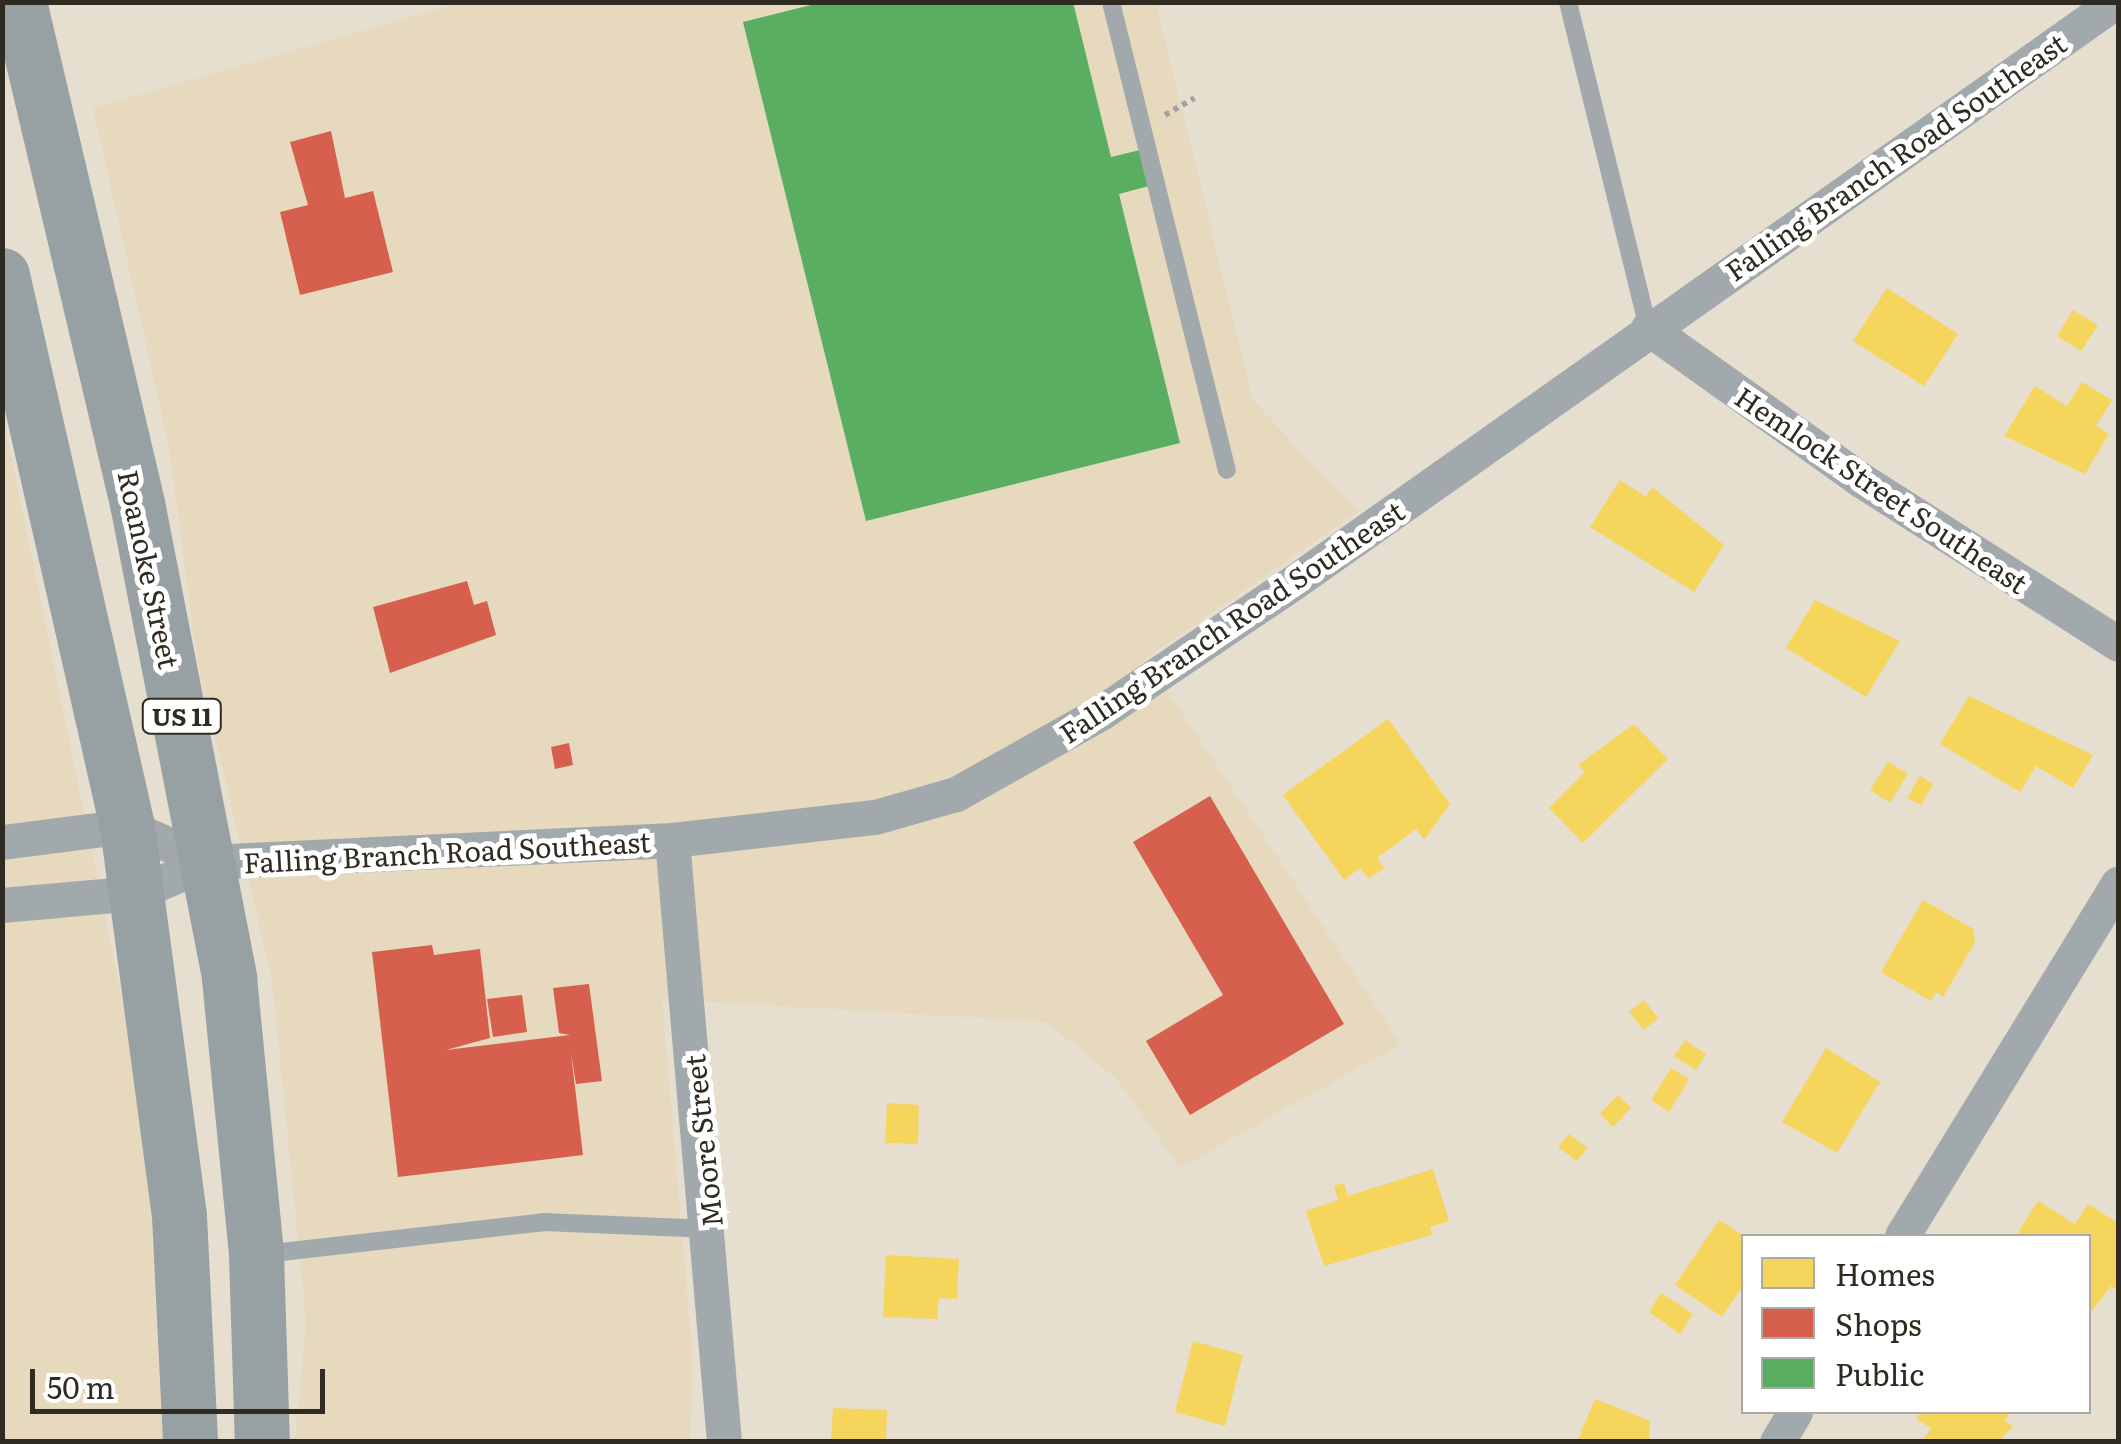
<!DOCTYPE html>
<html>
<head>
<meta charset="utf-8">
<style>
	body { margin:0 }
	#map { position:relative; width:2121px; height:1444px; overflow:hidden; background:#e6decf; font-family:Literata,serif }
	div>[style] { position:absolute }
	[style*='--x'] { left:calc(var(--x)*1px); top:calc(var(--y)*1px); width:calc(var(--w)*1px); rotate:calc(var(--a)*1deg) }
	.built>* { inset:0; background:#e7d9be }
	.homes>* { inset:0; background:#f6d55c }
	.shops>* { inset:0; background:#d6604d }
	.public>* { inset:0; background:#5aae61 }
	.path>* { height:6px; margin-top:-3px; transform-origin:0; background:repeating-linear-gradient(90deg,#a2a4a3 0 5px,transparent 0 10px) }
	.lane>* { height:18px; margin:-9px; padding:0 9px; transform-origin:9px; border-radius:9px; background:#a2a9ac }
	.street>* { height:35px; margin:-17.5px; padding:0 17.5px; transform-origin:17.5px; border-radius:17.5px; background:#a2a9ac }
	.primary>* { height:55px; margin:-27.5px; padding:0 27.5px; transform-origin:27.5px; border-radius:27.5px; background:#97a0a2 }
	span { translate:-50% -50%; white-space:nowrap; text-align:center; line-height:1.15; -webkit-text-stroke:10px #fff; paint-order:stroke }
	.shield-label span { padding:2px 8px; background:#fff; border:2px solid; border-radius:8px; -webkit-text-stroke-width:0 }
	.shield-label { font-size:25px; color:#302b20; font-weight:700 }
	.street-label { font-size:28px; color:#302b20 }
	.frame { position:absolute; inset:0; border:5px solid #302b20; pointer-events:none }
	.legend { position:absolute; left:1741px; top:1234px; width:350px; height:180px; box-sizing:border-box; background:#fff; border:2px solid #acaaa6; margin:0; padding:12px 18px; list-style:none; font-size:30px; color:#302b20 }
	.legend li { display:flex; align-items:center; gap:20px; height:50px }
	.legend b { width:50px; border:2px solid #acaaa6 }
	.scale { position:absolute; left:30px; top:1369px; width:295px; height:45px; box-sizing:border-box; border:5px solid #302b20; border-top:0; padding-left:12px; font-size:30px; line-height:35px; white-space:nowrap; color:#302b20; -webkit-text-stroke:8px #fff; paint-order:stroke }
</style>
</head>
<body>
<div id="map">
	<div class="built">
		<i style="clip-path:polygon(459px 3px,1156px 3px,1253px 400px,1358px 512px,1146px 658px,1401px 1044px,1180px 1168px,1117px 1079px,1046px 1022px,662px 999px,693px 1362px,690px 1441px,295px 1441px,306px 1321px,272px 980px,197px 659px,169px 447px,93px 108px)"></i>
		<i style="clip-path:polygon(2px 411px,125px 1014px,149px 1183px,163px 1441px,3px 1441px)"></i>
	</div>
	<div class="homes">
		<i style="clip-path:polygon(1887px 288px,1958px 334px,1924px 386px,1853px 341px)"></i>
		<i style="clip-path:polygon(2073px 310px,2098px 325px,2081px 351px,2057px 336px)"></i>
		<i style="clip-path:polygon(2082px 382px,2112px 400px,2096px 426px,2109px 434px,2085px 474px,2004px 436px,2035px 386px,2067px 406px)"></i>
		<i style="clip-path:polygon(1620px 480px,1646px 497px,1652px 487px,1724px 545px,1694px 592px,1590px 527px)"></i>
		<i style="clip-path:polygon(1815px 600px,1900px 641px,1866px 697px,1786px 648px)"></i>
		<i style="clip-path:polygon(1969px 696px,2093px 755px,2073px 788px,2036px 766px,2020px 792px,1940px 744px)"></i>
		<i style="clip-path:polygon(1388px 719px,1450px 804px,1424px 840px,1416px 829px,1377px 858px,1384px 868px,1369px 879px,1360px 868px,1344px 880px,1283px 795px)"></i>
		<i style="clip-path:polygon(1634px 724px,1668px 759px,1583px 843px,1549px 808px,1585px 772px,1578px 765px)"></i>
		<i style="clip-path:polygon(1888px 762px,1908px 774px,1890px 803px,1870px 790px)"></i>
		<i style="clip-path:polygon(1920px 776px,1933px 784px,1921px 805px,1907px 798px)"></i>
		<i style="clip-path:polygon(1923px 900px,1973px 929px,1975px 942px,1943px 997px,1936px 992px,1931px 1001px,1881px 972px)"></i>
		<i style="clip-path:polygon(1644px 1000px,1658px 1018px,1644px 1030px,1629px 1012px)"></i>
		<i style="clip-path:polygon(1685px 1040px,1706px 1054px,1696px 1070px,1674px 1056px)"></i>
		<i style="clip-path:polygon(1826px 1048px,1880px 1082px,1837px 1153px,1782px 1122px)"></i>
		<i style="clip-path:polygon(1671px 1068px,1689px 1079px,1669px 1112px,1651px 1100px)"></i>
		<i style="clip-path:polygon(1618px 1095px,1631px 1108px,1613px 1127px,1600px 1114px)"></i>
		<i style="clip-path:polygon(887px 1103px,919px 1105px,918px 1144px,885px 1143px)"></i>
		<i style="clip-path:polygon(1569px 1134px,1587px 1148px,1577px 1161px,1558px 1147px)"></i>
		<i style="clip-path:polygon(1433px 1169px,1449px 1221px,1430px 1227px,1432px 1235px,1324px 1266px,1306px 1211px,1338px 1200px,1334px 1186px,1344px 1183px,1348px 1196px)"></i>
		<i style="clip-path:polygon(2038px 1201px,2075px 1224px,2088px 1204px,2118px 1223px,2118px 1291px,2111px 1286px,2088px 1316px,2088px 1236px,2016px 1236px)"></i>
		<i style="clip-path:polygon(1719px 1220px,1744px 1236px,1744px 1284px,1722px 1317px,1675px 1285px)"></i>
		<i style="clip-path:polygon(886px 1255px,959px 1259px,957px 1299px,939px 1298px,937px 1319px,883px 1317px)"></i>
		<i style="clip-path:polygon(1661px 1293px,1693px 1314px,1680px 1334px,1649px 1312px)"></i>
		<i style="clip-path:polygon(1193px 1341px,1243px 1355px,1225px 1426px,1175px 1412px)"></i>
		<i style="clip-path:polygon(1595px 1399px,1650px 1421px,1649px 1442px,1577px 1442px)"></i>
		<i style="clip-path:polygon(833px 1408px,887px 1410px,886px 1442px,831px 1440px)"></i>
		<i style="clip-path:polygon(1921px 1412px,2010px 1412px,2005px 1421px,2013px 1426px,1999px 1442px,1922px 1442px,1931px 1428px,1916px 1419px)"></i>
	</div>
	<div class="shops">
		<i style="clip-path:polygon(331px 131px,345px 198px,373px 191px,393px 272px,300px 295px,280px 212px,308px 205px,290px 142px)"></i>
		<i style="clip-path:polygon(467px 581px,474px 605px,487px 601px,496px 635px,390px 673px,373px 607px)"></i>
		<i style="clip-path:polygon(569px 743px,573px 765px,555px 769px,551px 747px)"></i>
		<i style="clip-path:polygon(1210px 796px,1344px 1024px,1190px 1115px,1146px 1041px,1223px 995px,1133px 842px)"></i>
		<i style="clip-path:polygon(432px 945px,434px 955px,480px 949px,490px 1038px,446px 1050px,570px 1035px,559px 1033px,553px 988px,589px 984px,602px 1081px,576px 1084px,571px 1053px,583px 1155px,398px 1177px,372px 952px)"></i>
		<i style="clip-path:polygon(522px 995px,527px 1032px,493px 1037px,487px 999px)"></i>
	</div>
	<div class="public">
		<i style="clip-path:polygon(823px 2px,1073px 2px,1111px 157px,1140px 150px,1149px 186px,1119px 194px,1180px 443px,866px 521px,743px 22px)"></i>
	</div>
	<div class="path">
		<i style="--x:1165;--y:115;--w:34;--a:-30"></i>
	</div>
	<div class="lane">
		<i style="--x:1111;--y:2;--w:482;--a:76.1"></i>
		<i style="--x:1568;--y:2;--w:336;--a:76.2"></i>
		<i style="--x:264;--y:1254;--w:281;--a:-6.5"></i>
		<i style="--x:543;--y:1222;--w:167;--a:2.4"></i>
	</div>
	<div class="street">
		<i style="--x:1648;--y:328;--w:262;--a:35.5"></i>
		<i style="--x:1861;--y:480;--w:305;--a:32.5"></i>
		<i style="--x:672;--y:840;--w:604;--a:85.06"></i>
		<i style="--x:2;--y:842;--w:126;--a:-7.3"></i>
		<i style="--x:127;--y:826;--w:89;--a:24"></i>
		<i style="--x:2;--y:905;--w:136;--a:-5.1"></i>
		<i style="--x:137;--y:893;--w:77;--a:-23.6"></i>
		<i style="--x:208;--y:862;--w:465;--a:-2.7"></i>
		<i style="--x:672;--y:840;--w:204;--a:-6.5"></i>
		<i style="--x:875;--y:817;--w:84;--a:-15.9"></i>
		<i style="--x:956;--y:794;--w:167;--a:-29.3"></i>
		<i style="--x:1102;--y:712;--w:232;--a:-34.1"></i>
		<i style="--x:1294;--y:582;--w:1005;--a:-35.24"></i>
		<i style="--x:1902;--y:1236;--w:413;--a:-58.5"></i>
		<i style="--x:1777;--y:1442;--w:35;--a:-59"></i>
	</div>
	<div class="primary">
		<i style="--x:19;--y:2;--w:515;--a:76.75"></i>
		<i style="--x:137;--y:503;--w:484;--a:79"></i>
		<i style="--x:229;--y:978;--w:278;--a:84.4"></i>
		<i style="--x:256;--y:1255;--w:187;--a:88.2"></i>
		<i style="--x:2;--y:275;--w:565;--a:77.22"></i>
		<i style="--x:127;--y:826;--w:393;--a:82.4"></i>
		<i style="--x:179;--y:1216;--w:226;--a:87.2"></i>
	</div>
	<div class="shield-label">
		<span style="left:182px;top:716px">US 11</span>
	</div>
	<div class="street-label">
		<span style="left:1895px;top:156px;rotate:-35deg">Falling Branch Road Southeast</span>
		<span style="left:1882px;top:489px;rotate:34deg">Hemlock Street Southeast</span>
		<span style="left:150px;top:569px;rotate:78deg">Roanoke Street</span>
		<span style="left:1231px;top:621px;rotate:-34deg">Falling Branch Road Southeast</span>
		<span style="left:447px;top:851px;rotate:-3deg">Falling Branch Road Southeast</span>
		<span style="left:702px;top:1141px;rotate:-96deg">Moore Street</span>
	</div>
	<div class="frame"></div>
	<ul class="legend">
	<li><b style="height:28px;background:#f6d55c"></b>Homes</li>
	<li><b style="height:28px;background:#d6604d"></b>Shops</li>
	<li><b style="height:28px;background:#5aae61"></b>Public</li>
	</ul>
	<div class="scale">50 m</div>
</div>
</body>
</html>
